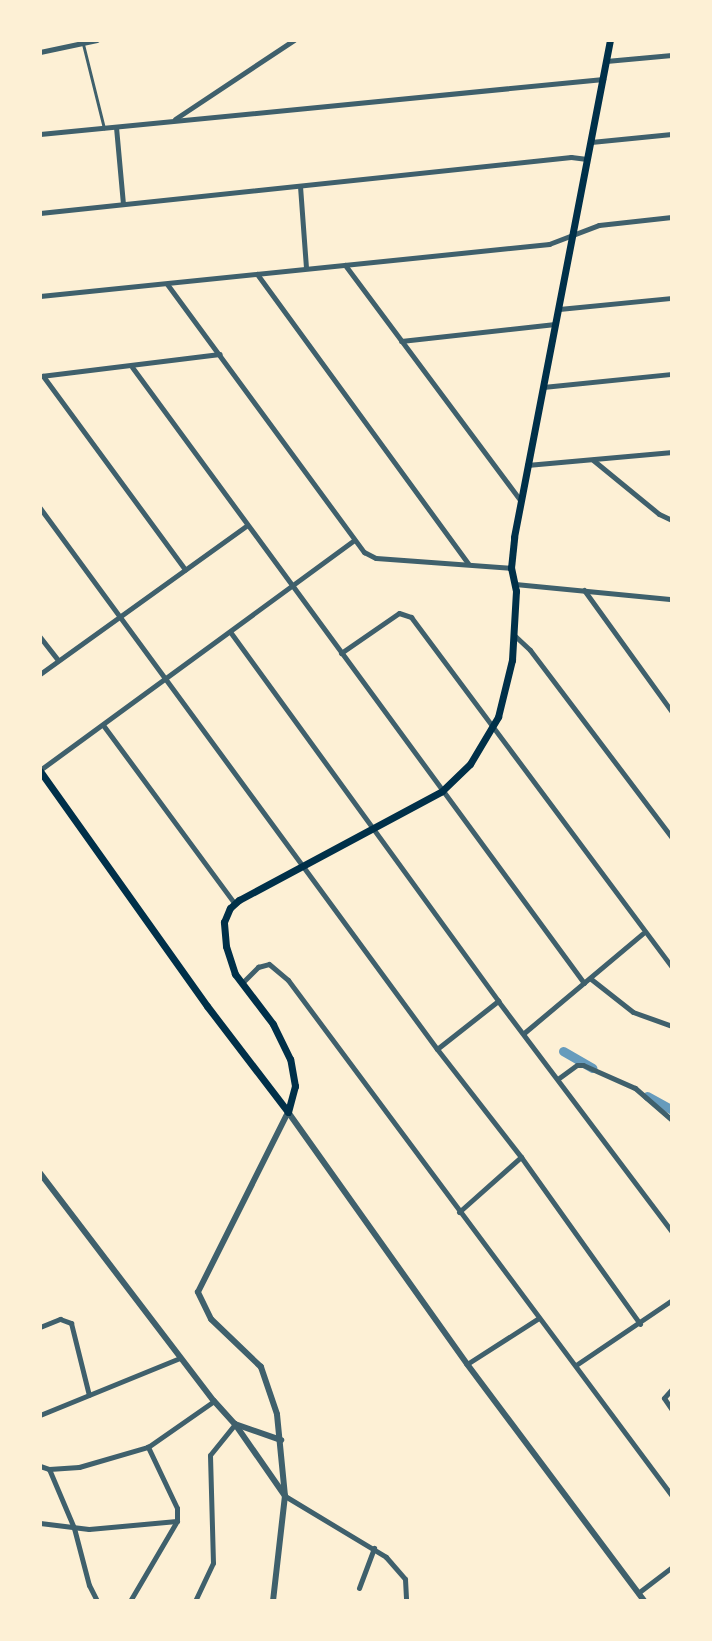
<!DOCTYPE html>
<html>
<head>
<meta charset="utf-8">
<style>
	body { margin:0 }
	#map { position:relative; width:712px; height:1641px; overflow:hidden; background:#fdf0d5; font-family:"Asap Condensed",sans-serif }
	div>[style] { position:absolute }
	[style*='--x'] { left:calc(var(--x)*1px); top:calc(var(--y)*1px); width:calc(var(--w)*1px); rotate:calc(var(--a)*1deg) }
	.canal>* { height:9px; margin:-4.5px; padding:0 4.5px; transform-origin:4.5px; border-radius:4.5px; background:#669bbc }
	.service>* { height:3px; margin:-1.5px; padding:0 1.5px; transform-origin:1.5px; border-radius:1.5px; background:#3f606c }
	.minor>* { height:5px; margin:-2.5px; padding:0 2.5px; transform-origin:2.5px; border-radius:2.5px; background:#3f606c }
	.tertiary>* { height:6px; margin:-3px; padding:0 3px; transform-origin:3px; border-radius:3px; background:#3f606c }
	.secondary>* { height:7px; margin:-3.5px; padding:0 3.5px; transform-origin:3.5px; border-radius:3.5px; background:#003049 }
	span { translate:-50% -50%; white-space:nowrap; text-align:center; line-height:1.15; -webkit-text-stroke:6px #fdf0d5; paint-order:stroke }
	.frame { position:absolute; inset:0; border:42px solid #fdf0d5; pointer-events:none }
</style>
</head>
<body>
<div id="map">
	<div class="canal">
		<i style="--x:563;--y:1051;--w:34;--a:30"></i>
		<i style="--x:647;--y:1096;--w:29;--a:29"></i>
	</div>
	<div class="service">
		<i style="--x:83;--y:44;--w:87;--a:76"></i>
	</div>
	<div class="minor">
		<i style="--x:40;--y:52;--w:58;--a:-11.9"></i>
		<i style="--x:606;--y:61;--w:66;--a:-5.2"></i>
		<i style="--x:175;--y:119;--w:143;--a:-33.6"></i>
		<i style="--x:116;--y:127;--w:77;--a:84.8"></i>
		<i style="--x:40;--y:134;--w:566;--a:-5.58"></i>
		<i style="--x:591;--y:142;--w:81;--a:-5.6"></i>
		<i style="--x:300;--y:186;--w:82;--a:85.8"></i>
		<i style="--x:40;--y:213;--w:534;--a:-6.02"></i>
		<i style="--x:571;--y:157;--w:16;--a:7"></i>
		<i style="--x:345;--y:265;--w:293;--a:53.3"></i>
		<i style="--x:257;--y:274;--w:358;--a:53.9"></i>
		<i style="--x:167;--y:284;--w:333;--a:53.7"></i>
		<i style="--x:364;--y:552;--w:13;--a:27"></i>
		<i style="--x:376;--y:558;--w:135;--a:4.2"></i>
		<i style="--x:40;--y:296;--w:512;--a:-5.83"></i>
		<i style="--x:549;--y:244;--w:53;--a:-20.8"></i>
		<i style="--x:599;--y:225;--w:73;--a:-6.3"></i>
		<i style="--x:559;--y:309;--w:114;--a:-5.6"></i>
		<i style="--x:401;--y:341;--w:155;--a:-6.3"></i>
		<i style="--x:132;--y:367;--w:764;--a:53.73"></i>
		<i style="--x:41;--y:376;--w:180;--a:-7"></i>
		<i style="--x:43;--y:376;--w:240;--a:53.7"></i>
		<i style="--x:543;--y:387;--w:130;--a:-5.8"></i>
		<i style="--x:593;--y:460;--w:85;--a:39.3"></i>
		<i style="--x:659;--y:514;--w:14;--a:25"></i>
		<i style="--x:527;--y:465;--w:146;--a:-5.1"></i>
		<i style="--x:40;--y:508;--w:671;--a:53.73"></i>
		<i style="--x:437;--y:1049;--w:137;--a:52.1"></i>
		<i style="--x:521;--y:1157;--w:205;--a:54.5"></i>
		<i style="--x:515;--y:584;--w:158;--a:5.5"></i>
		<i style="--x:584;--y:590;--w:150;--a:54.2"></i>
		<i style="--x:231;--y:633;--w:455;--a:54"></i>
		<i style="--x:498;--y:1001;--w:289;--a:53"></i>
		<i style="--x:514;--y:635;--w:22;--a:43"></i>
		<i style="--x:530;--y:650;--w:236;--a:52.9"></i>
		<i style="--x:40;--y:637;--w:29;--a:52"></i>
		<i style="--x:341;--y:653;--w:70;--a:-34.6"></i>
		<i style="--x:399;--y:613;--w:13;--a:18"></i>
		<i style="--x:411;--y:617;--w:437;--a:53.3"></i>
		<i style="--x:40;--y:674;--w:255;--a:-35.7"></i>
		<i style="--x:103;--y:725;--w:221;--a:53.6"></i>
		<i style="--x:40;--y:770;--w:389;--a:-36.2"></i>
		<i style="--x:591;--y:979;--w:53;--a:38.2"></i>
		<i style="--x:633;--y:1012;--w:41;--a:19.7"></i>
		<i style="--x:242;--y:983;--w:23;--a:-45"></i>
		<i style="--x:258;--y:967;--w:11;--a:-15"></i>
		<i style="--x:269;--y:964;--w:25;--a:40"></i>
		<i style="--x:288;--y:980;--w:643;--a:53.34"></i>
		<i style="--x:524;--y:1033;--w:155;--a:-40"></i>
		<i style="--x:437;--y:1049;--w:78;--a:-38.2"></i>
		<i style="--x:559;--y:1078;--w:22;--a:-36"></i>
		<i style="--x:577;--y:1065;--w:6;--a:0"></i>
		<i style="--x:583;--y:1065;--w:57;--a:23.9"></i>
		<i style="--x:635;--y:1088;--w:49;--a:40.9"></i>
		<i style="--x:459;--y:1212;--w:83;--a:-41.6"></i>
		<i style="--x:40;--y:1327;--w:22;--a:-22"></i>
		<i style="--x:60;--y:1319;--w:12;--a:20"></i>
		<i style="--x:71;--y:1323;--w:74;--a:76"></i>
		<i style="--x:467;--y:1364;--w:85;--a:-32.6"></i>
		<i style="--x:576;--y:1365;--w:116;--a:-34.1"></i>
		<i style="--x:672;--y:1389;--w:12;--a:132"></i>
		<i style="--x:664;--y:1398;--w:14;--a:56"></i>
		<i style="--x:40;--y:1415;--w:151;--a:-22.2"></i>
		<i style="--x:40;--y:1466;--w:9;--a:18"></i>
		<i style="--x:49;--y:1469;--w:30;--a:-4"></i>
		<i style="--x:79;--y:1467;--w:72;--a:-16.2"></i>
		<i style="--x:148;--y:1447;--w:80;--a:-34.9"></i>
		<i style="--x:49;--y:1469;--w:64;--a:67"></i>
		<i style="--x:74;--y:1528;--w:59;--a:75.3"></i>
		<i style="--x:89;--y:1585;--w:18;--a:63"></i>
		<i style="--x:285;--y:1496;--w:118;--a:31.1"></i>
		<i style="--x:386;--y:1557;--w:29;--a:49"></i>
		<i style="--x:405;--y:1579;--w:22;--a:87"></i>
		<i style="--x:40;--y:1523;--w:49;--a:7"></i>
		<i style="--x:89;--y:1529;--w:88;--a:-5.2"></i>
		<i style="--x:359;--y:1588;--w:43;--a:-69.4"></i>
		<i style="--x:638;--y:1593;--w:43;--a:-37.4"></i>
		<i style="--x:130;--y:1601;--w:93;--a:-59.6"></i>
		<i style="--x:177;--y:1521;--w:13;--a:-90"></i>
		<i style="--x:177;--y:1508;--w:68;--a:-115.4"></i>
		<i style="--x:195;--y:1601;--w:42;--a:-64.7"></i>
		<i style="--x:213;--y:1563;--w:108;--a:-91.6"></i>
		<i style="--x:210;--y:1455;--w:40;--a:-51"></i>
	</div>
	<div class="tertiary">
		<i style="--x:288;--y:1112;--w:309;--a:54.6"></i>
		<i style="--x:467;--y:1364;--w:296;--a:53.2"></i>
		<i style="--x:40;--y:1173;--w:287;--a:52.7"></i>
		<i style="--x:214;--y:1401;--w:31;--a:48"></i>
		<i style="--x:235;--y:1424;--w:49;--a:19.2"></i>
		<i style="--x:235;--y:1424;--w:88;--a:55.2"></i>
		<i style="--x:273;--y:1601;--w:106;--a:-83.5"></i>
		<i style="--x:285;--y:1496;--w:82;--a:-95.6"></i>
		<i style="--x:277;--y:1414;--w:50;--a:-108.8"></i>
		<i style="--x:261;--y:1367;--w:69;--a:-136.2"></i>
		<i style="--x:211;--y:1319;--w:30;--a:-116"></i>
		<i style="--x:198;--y:1292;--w:201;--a:-63.4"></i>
	</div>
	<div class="secondary">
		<i style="--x:40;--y:771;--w:288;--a:54.6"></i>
		<i style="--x:207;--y:1006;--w:133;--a:52.6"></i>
		<i style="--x:288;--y:1112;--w:27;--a:-75"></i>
		<i style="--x:295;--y:1086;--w:27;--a:-100"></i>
		<i style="--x:290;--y:1059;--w:39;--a:-116"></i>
		<i style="--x:273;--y:1024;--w:63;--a:-127.2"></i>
		<i style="--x:235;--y:974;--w:29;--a:-108"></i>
		<i style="--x:226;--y:946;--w:24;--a:-95"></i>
		<i style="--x:224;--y:922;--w:15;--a:-67"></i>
		<i style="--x:230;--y:908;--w:12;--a:-42"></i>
		<i style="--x:239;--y:900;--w:230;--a:-28.2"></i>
		<i style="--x:442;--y:791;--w:39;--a:-44"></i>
		<i style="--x:470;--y:764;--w:55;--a:-59.2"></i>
		<i style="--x:498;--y:717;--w:59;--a:-76.2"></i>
		<i style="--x:512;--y:660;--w:69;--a:-86.7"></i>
		<i style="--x:516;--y:591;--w:24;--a:-102"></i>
		<i style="--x:511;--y:568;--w:31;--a:-84"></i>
		<i style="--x:514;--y:537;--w:506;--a:-79.07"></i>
	</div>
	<div class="frame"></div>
</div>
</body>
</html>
